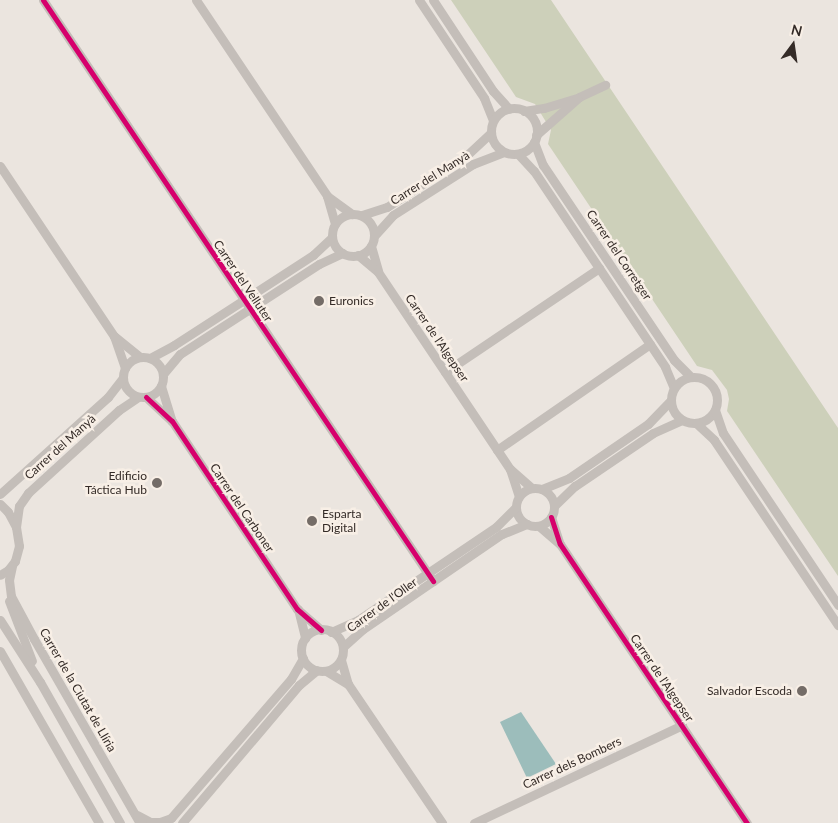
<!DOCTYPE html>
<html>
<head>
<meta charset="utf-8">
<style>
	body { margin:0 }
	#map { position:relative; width:838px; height:823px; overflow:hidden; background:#ebe5df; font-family:Lato,sans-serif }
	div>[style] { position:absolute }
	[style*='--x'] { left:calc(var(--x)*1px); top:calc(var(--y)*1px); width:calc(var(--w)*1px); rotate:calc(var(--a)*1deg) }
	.green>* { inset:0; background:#cdd0ba }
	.water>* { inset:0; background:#9cbdbb }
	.minor>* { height:9px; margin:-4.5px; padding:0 4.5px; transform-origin:4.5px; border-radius:4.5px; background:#c4beb9 }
	.minor>.ring { margin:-4.5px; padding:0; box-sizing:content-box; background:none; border:9px solid #c4beb9; border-radius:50% }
	.cycleway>* { height:5px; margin:-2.5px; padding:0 2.5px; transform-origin:2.5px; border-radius:2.5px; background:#d6006c }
	.dots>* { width:14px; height:14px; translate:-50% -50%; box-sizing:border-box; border:2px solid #f8efe6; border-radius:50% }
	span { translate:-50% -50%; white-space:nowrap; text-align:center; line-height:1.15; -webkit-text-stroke:5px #f8efe6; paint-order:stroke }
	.street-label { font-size:12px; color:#342b27 }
	.poi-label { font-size:12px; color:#342b27 }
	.left { translate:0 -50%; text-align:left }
	.right { translate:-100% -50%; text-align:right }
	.north { position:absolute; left:768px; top:20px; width:50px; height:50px; -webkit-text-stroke:4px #f8efe6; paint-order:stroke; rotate:14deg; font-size:14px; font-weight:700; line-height:20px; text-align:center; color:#342b27 }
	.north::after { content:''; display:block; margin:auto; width:18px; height:22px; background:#342b27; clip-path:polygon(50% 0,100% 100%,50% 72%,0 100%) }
</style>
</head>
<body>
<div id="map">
	<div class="green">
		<i style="clip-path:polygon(451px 0,551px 0,838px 428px,838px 576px,727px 411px,729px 399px,727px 390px,712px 370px,697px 366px,548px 144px,551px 130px,535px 104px,516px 97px)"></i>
	</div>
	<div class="water">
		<i style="clip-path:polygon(521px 712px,556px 764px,527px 778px,500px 722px)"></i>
	</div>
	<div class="minor">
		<i style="--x:43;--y:0;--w:700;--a:56.13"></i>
		<i style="--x:196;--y:0;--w:236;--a:56.2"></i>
		<i style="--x:327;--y:196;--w:29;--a:74"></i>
		<i style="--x:419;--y:0;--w:118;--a:56.4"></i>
		<i style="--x:484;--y:98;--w:24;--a:68"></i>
		<i style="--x:433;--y:0;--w:109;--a:56.6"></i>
		<i style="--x:493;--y:91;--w:24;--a:48"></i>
		<i class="ring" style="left:491px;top:108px;width:37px;height:37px"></i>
		<i style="--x:524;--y:111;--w:20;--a:-9"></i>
		<i style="--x:544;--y:108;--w:37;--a:-17"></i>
		<i style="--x:579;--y:97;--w:29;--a:-25"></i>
		<i style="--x:536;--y:135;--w:55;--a:-41.3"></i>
		<i style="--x:534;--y:142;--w:25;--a:69"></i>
		<i style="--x:543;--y:165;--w:235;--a:56.1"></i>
		<i style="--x:674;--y:360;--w:24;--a:45"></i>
		<i style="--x:518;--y:154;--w:23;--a:47"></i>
		<i style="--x:534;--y:171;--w:236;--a:56.2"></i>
		<i style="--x:665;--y:367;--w:23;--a:67"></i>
		<i style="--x:0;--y:166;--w:205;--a:56.2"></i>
		<i style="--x:114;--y:336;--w:34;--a:71"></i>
		<i style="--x:327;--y:196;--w:31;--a:36"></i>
		<i class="ring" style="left:332px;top:214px;width:33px;height:33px"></i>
		<i style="--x:362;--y:215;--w:26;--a:-18"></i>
		<i style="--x:387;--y:207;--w:95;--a:-33"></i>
		<i style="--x:467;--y:155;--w:33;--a:-43"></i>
		<i style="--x:375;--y:235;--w:27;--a:-48"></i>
		<i style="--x:393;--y:215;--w:95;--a:-32.5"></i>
		<i style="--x:473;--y:164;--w:33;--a:-21"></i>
		<i style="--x:371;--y:246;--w:26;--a:74"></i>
		<i style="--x:358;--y:255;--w:26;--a:40"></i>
		<i style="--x:378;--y:272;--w:237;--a:56.2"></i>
		<i style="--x:510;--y:469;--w:28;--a:72"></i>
		<i style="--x:114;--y:336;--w:33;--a:39"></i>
		<i class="ring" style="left:123px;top:357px;width:31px;height:31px"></i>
		<i style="--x:150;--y:358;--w:27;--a:-28"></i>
		<i style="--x:174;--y:345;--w:166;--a:-32.9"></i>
		<i style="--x:313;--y:255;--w:26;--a:-43"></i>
		<i style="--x:445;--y:372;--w:186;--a:-34"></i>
		<i style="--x:163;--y:374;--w:26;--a:-50"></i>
		<i style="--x:180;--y:354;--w:166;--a:-32.9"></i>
		<i style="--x:319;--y:264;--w:26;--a:-25"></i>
		<i class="ring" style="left:671px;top:377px;width:37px;height:37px"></i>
		<i style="--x:161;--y:386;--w:37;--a:73"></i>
		<i style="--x:146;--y:397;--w:35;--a:43"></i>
		<i style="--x:172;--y:421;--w:226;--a:56.4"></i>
		<i style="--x:297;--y:609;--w:32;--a:41"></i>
		<i style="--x:715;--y:410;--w:24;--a:71"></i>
		<i style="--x:723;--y:433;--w:207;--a:56.2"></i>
		<i style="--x:696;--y:423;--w:25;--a:43"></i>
		<i style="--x:714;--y:440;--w:223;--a:56.2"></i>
		<i style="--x:497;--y:450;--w:186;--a:-34.7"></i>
		<i style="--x:510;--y:469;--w:29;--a:41"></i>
		<i class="ring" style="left:516px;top:488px;width:29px;height:29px"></i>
		<i style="--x:542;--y:489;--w:29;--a:-22"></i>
		<i style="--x:569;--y:478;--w:96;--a:-34.4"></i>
		<i style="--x:648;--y:424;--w:32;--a:-46"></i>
		<i style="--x:0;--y:494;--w:145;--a:-41.9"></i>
		<i style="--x:108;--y:397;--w:24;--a:-52"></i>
		<i style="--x:0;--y:504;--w:11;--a:45"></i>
		<i style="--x:8;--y:512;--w:17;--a:62"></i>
		<i style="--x:16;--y:527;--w:19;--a:81"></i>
		<i style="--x:19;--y:546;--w:16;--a:105"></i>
		<i style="--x:15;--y:561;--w:11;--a:128"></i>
		<i style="--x:8;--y:570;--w:9;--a:148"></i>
		<i style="--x:554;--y:506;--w:29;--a:-44"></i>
		<i style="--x:575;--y:486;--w:94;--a:-34.2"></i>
		<i style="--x:653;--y:433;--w:32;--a:-24"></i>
		<i style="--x:551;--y:517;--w:28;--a:72"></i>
		<i style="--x:560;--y:544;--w:336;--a:56.2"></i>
		<i style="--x:539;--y:526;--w:28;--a:41"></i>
		<i style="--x:16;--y:527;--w:21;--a:-82"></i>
		<i style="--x:19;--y:506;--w:16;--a:-55"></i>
		<i style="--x:28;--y:493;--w:123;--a:-42.4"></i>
		<i style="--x:119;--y:410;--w:23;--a:-34"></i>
		<i style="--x:12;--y:566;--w:14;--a:102"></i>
		<i style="--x:9;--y:580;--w:16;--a:83"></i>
		<i style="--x:11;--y:596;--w:49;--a:61.9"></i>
		<i style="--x:34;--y:639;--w:212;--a:60.1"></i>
		<i style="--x:9;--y:601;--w:64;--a:69"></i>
		<i style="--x:298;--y:609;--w:30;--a:76"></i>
		<i style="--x:0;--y:620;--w:74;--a:57.2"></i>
		<i style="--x:40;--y:682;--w:162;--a:60.4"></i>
		<i class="ring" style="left:301px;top:629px;width:33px;height:33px"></i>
		<i style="--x:331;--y:632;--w:30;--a:-24"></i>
		<i style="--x:358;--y:620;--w:166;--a:-34"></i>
		<i style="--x:496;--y:527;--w:28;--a:-45"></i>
		<i style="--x:343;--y:647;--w:27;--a:-42"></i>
		<i style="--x:363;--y:629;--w:168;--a:-34.4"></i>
		<i style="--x:502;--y:534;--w:27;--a:-22"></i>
		<i style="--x:0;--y:651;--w:198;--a:60.1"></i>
		<i style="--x:341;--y:660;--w:25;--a:74"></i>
		<i style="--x:348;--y:684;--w:168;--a:55.9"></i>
		<i style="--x:326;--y:671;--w:26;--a:31"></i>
		<i style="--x:137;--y:815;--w:15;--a:28"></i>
		<i style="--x:150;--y:822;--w:10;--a:0"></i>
		<i style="--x:160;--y:822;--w:12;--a:-20"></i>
		<i style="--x:171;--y:818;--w:184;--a:-49.2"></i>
		<i style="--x:291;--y:679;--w:24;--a:-60"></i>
		<i style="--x:182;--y:823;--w:181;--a:-49.7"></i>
		<i style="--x:299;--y:685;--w:23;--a:-40"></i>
		<i style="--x:474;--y:823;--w:230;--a:-25.2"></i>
	</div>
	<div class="cycleway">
		<i style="--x:43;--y:0;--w:700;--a:56.13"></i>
		<i style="--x:146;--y:397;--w:35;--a:43"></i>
		<i style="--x:172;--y:421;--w:226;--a:56.4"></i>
		<i style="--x:297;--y:609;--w:32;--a:41"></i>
		<i style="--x:551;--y:517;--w:28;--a:72"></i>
		<i style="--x:560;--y:544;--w:336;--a:56.2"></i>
	</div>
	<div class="dots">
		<i style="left:319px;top:301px;background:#746c67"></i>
		<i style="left:157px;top:483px;background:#746c67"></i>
		<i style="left:312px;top:521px;background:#746c67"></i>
		<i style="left:802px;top:691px;background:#746c67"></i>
	</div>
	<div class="street-label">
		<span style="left:430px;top:178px;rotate:-32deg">Carrer del Manyà</span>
		<span style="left:619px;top:255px;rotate:56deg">Carrer del Corretger</span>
		<span style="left:243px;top:281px;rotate:56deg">Carrer del Velluter</span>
		<span style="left:437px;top:338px;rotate:56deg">Carrer de l'Algepser</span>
		<span style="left:60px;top:447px;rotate:-42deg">Carrer del Manyà</span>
		<span style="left:242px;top:508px;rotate:56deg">Carrer del Carboner</span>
		<span style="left:382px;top:605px;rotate:-36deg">Carrer de l'Oller</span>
		<span style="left:662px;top:678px;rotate:56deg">Carrer de l'Algepser</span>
		<span style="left:78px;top:690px;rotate:60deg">Carrer de la Ciutat de Llíria</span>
		<span style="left:572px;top:763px;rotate:-25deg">Carrer dels Bombers</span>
	</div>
	<div class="poi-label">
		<span class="left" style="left:329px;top:301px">Euronics</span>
		<span class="right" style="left:147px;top:483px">Edificio<br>Táctica Hub</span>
		<span class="left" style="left:322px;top:521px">Esparta<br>Digital</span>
		<span class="right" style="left:792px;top:691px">Salvador Escoda</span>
	</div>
	<div class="north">N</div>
</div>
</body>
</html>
